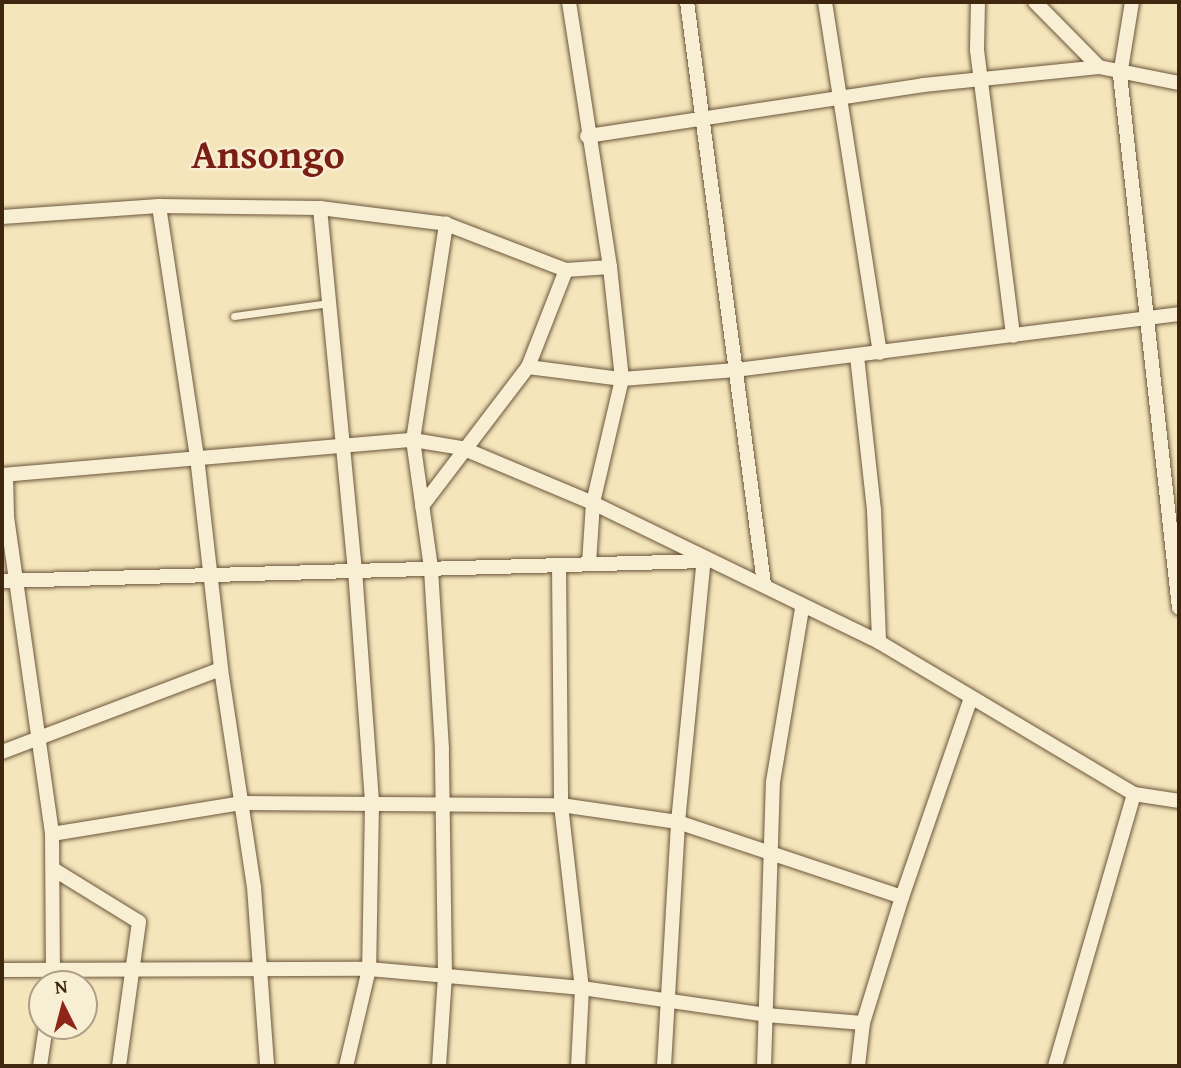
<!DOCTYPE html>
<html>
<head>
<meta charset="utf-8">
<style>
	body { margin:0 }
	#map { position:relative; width:1181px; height:1068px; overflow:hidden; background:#f4e5bb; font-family:"Gentium Book Plus",serif }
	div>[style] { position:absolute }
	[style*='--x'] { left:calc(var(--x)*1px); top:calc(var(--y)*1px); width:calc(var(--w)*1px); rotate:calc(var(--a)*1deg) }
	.roads { filter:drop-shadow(0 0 2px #6c563a) drop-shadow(0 0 2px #6c563a) }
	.lane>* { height:7px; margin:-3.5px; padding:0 3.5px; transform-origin:3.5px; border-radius:3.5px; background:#f8eed3 }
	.street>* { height:14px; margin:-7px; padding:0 7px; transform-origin:7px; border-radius:7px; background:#f8eed3 }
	span { translate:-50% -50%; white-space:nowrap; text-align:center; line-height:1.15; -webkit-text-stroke:5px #f8eed3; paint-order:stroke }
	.town-label { font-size:40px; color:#7a1f14; font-weight:700 }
	.frame { position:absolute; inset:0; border:4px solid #3e260f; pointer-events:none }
	.north { position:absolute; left:28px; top:970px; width:70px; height:70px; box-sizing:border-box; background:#f8eed3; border:2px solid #ae9e85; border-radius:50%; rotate:354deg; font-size:19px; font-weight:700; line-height:28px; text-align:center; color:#3e260f }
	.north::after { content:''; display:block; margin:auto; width:24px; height:32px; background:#8f2418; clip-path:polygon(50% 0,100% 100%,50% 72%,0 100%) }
</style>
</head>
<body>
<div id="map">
	<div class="roads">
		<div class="lane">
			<i style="--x:234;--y:316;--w:96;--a:-7.8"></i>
		</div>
		<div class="street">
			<i style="--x:569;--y:2;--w:268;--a:81.2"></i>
			<i style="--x:610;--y:267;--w:113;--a:83.9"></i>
			<i style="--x:622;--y:379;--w:127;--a:103.2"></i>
			<i style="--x:593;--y:503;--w:61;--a:93.8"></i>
			<i style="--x:687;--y:2;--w:587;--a:82.46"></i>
			<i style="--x:825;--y:2;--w:355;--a:81.1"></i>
			<i style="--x:978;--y:2;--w:48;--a:91.2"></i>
			<i style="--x:977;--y:50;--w:288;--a:82.8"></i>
			<i style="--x:1035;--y:2;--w:91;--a:45.4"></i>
			<i style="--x:1099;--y:67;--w:82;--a:11.3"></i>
			<i style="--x:1132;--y:2;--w:74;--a:99.3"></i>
			<i style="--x:1120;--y:75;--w:536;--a:83.68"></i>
			<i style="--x:587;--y:136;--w:340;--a:-8.6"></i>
			<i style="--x:923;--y:85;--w:177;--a:-5.8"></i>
			<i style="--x:159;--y:206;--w:254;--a:81.4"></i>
			<i style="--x:197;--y:457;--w:213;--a:83.5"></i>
			<i style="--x:221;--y:669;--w:220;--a:81.4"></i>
			<i style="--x:254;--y:887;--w:179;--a:85.8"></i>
			<i style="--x:320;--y:208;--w:364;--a:84.5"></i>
			<i style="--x:355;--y:570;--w:235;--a:85.8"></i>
			<i style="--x:372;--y:804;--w:165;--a:91"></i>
			<i style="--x:369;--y:969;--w:100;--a:103.3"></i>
			<i style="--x:2;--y:217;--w:157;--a:-4"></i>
			<i style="--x:159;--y:206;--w:161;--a:0.7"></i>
			<i style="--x:320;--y:208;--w:127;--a:7.2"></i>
			<i style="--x:446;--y:224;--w:129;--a:21"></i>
			<i style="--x:566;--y:270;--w:44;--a:-3.9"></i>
			<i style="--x:857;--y:356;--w:155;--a:83.7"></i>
			<i style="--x:874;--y:510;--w:132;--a:87.8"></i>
			<i style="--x:528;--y:367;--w:95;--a:7.3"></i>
			<i style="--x:622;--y:379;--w:114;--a:-4.5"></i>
			<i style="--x:736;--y:370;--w:447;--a:-7.2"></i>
			<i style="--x:2;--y:475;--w:412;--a:-4.9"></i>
			<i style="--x:413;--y:440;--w:50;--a:9.3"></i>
			<i style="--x:462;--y:448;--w:142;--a:22.8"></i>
			<i style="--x:593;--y:503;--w:318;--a:25.9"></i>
			<i style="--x:879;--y:642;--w:297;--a:30.8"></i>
			<i style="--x:1134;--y:794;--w:46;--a:8.8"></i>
			<i style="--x:6;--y:475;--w:42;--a:88.6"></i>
			<i style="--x:7;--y:517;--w:320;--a:81.9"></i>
			<i style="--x:52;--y:834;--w:150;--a:89.6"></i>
			<i style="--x:422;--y:506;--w:175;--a:-52.7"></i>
			<i style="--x:528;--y:367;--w:104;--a:-68.6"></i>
			<i style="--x:559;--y:565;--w:240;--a:89.5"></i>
			<i style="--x:561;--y:805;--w:184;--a:83.5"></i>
			<i style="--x:582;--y:988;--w:78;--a:92.9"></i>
			<i style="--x:2;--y:581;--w:701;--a:-1.63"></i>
			<i style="--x:2;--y:752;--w:234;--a:-20.8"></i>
			<i style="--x:52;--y:834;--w:193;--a:-9.3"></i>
			<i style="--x:242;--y:803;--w:319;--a:0.4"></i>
			<i style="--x:561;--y:805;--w:118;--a:8.3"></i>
			<i style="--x:678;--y:822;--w:236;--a:18.5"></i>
			<i style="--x:53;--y:869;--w:101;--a:31.6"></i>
			<i style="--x:139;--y:922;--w:145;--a:97.9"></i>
			<i style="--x:2;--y:970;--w:367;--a:-0.2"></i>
			<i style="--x:369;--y:969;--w:214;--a:5.1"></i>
			<i style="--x:582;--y:988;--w:186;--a:8.3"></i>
			<i style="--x:766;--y:1015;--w:97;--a:4.7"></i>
			<i style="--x:40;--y:1066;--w:40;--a:-81.5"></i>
			<i style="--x:439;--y:1066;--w:91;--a:-86.2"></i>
			<i style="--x:445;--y:975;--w:226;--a:-90.8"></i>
			<i style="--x:442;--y:749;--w:181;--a:-93.5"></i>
			<i style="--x:431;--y:568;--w:129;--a:-98"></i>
			<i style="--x:413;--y:440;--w:219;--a:-81.3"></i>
			<i style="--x:664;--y:1066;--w:244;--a:-86.7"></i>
			<i style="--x:678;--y:822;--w:265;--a:-84.4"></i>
			<i style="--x:764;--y:1066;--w:284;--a:-88.2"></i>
			<i style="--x:773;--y:782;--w:176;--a:-80.5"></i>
			<i style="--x:858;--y:1066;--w:43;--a:-83.4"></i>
			<i style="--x:863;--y:1023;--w:132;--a:-72.8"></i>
			<i style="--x:902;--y:897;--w:211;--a:-70.9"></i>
			<i style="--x:1055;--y:1066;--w:283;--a:-73.8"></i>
		</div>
	</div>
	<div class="town-label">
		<span style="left:268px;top:154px">Ansongo</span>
	</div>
	<div class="frame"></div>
	<div class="north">N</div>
</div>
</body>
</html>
